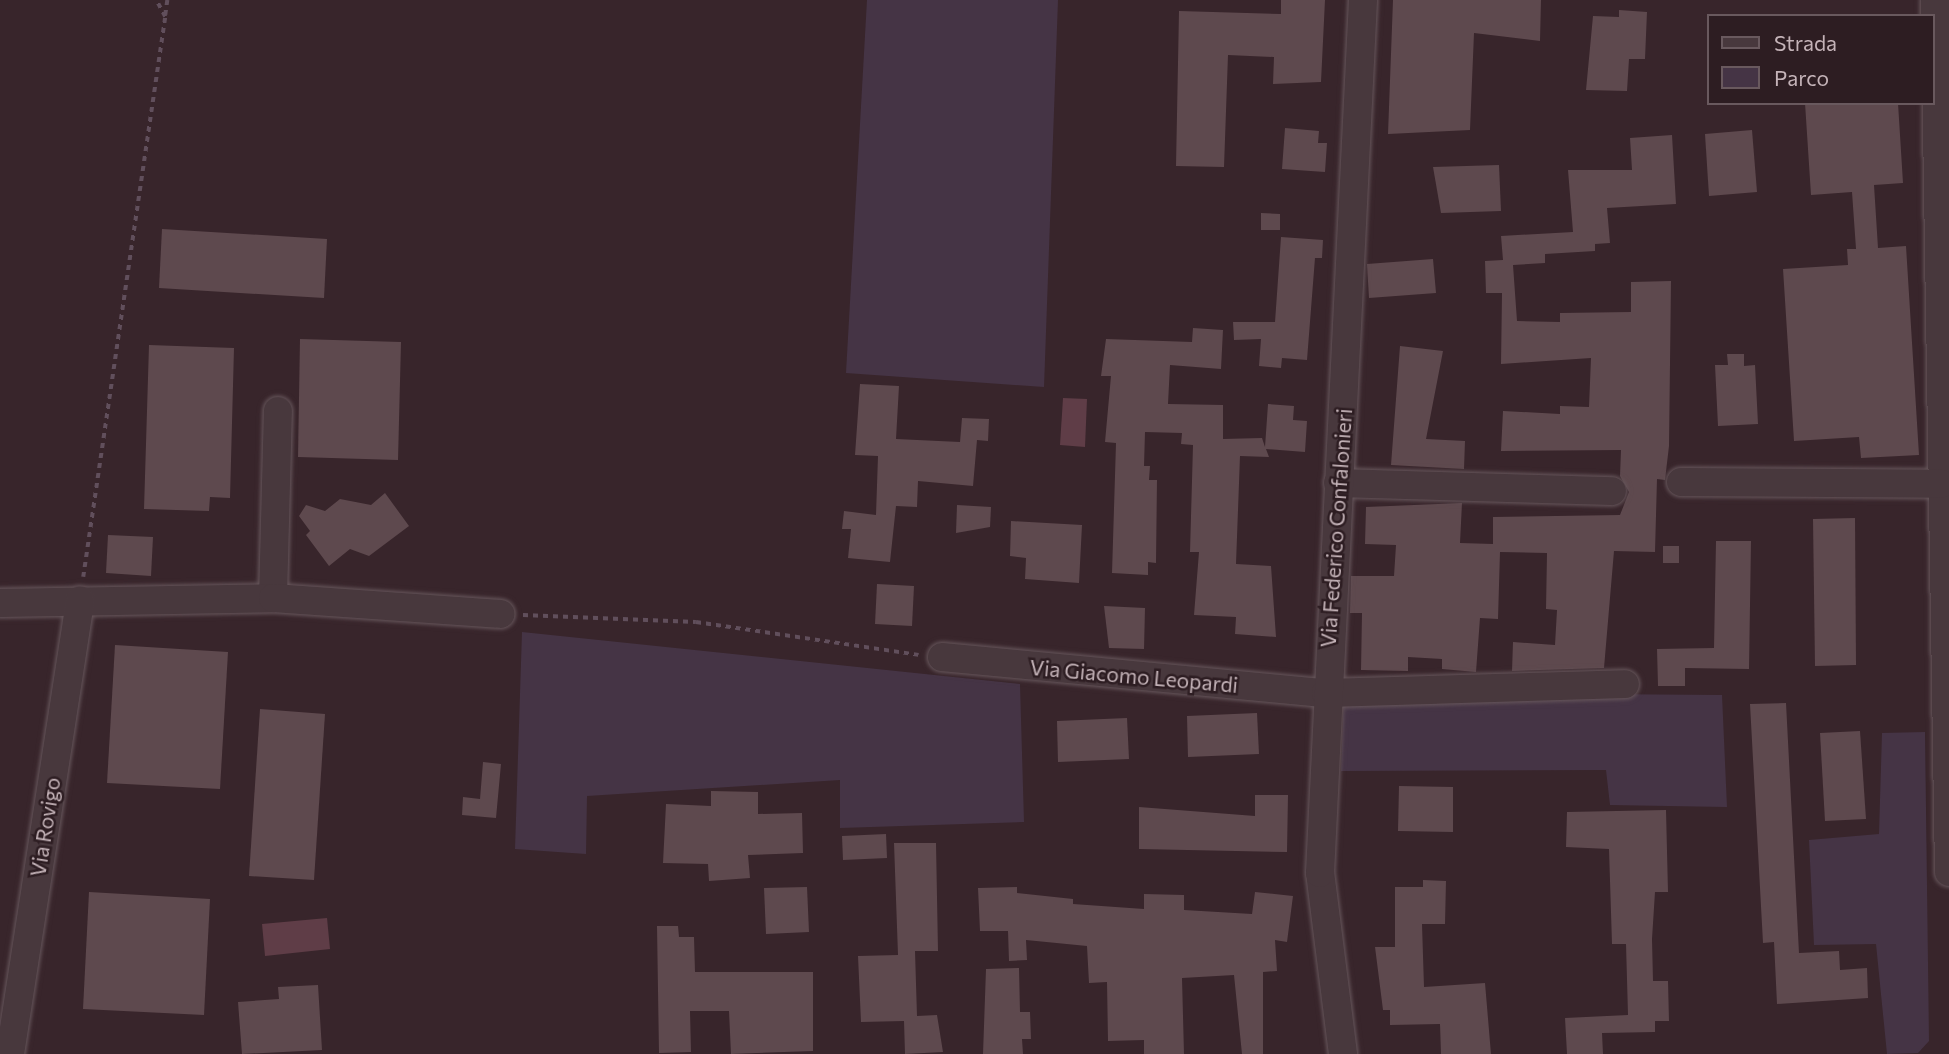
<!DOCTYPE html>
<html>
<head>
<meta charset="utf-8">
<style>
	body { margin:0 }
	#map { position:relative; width:1949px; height:1054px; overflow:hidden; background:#38252b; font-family:Commissioner,sans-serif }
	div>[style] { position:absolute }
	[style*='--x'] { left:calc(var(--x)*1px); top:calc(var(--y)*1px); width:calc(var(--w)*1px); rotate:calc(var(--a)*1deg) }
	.green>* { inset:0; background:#453445 }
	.water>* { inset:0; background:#5f3d47 }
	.building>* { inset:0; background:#5e494e }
	.path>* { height:3.5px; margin-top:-1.75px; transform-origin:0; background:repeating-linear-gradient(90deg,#614f5c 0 5px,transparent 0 10px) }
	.roads { filter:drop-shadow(0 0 2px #66565b) drop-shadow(0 0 2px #66565b) }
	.minor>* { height:28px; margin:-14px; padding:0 14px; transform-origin:14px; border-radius:14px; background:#48383d }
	span { translate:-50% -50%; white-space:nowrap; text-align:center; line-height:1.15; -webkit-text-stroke:5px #2d1d22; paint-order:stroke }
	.street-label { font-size:21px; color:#c4b3b8 }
	.legend { position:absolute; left:1707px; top:14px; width:228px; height:91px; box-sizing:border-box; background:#2d1d22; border:2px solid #69595e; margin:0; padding:9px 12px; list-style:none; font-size:21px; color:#c4b3b8 }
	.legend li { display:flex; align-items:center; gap:14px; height:35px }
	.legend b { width:35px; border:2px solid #69595e }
</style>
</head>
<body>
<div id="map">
	<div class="green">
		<i style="clip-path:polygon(867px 0,1058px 0,1044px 387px,846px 373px)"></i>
		<i style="clip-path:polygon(522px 632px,1020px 684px,1024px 822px,840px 828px,840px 780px,587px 796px,586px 854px,515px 849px)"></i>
		<i style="clip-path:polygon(1344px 692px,1722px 695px,1727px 807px,1610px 805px,1606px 770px,1341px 771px)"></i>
		<i style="clip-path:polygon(1925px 732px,1929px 1041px,1918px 1053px,1887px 1054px,1876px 944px,1814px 945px,1809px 840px,1879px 834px,1882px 733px)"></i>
	</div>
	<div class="water">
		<i style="clip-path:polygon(1063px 398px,1087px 399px,1085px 447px,1060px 445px)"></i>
		<i style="clip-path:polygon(327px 918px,330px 949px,265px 956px,262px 924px)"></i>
	</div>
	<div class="building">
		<i style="clip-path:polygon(1281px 0,1325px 0,1321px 82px,1273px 84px,1274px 57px,1228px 55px,1224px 167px,1176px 166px,1179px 11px,1281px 14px)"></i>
		<i style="clip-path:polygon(1393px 0,1541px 0,1540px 41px,1474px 33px,1470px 130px,1388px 134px)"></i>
		<i style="clip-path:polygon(1619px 10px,1647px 12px,1645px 59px,1629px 59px,1627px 91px,1586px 90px,1593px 16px,1619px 17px)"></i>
		<i style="clip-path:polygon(1805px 103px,1898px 103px,1903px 183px,1874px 185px,1878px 248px,1906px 246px,1919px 455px,1861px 458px,1859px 437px,1794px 441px,1783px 269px,1848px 265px,1847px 249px,1856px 249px,1852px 192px,1811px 195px)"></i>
		<i style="clip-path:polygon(1285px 128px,1319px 131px,1318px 143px,1327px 143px,1325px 172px,1282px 169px)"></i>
		<i style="clip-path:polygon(1752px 130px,1757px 192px,1709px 196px,1705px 134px)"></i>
		<i style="clip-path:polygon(1672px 135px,1676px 204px,1607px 208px,1610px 243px,1595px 244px,1595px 251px,1545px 254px,1545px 263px,1513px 265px,1517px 321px,1560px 322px,1560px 313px,1631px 312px,1631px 282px,1671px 281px,1669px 446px,1665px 480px,1657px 479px,1655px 552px,1614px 551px,1604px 668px,1512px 671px,1513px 642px,1555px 645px,1557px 610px,1546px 609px,1547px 553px,1500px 552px,1498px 619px,1480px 618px,1476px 672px,1442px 669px,1442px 659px,1408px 657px,1408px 671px,1361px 670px,1362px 613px,1350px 613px,1351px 576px,1394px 576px,1396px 545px,1365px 544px,1366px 507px,1462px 503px,1460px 543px,1493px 544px,1493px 517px,1620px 515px,1629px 492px,1620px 476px,1621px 450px,1501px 451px,1503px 411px,1560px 414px,1560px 406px,1589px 407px,1591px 358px,1501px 364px,1502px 293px,1486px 293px,1485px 261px,1503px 260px,1501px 236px,1573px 232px,1568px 170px,1632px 170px,1630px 138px)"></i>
		<i style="clip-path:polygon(1499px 165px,1501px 211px,1441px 213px,1433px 167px)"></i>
		<i style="clip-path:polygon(1261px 213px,1280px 214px,1280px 230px,1261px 230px)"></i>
		<i style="clip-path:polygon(162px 229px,327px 239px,324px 298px,159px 288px)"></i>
		<i style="clip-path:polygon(1281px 237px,1323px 240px,1322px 258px,1315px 258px,1307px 360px,1282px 358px,1281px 368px,1259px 366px,1261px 339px,1234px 340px,1233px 322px,1275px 322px)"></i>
		<i style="clip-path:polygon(1433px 259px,1436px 293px,1369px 298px,1367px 264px)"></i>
		<i style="clip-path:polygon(1193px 328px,1223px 330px,1221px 369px,1170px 365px,1168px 404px,1223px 405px,1223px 439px,1262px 438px,1265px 447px,1268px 404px,1294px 406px,1293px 420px,1307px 421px,1305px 452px,1266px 449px,1269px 457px,1240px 456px,1236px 564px,1271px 566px,1276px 637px,1235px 634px,1236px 617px,1194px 615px,1199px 552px,1190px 552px,1193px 445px,1181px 444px,1182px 433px,1145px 432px,1144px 466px,1150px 466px,1149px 480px,1157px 480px,1156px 563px,1148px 562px,1148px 575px,1112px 573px,1116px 443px,1105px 442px,1111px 376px,1101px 376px,1106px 339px,1192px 342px)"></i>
		<i style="clip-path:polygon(300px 339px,401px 342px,398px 460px,298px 457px)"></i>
		<i style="clip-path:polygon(149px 345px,234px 348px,230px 498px,210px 497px,209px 511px,144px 509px)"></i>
		<i style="clip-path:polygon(1400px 346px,1443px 351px,1426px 439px,1465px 441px,1464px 469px,1391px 465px)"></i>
		<i style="clip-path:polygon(1727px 354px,1744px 354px,1744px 366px,1755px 365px,1758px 424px,1718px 426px,1715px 365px,1728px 365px)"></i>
		<i style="clip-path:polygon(860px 384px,899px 386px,896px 439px,960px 442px,962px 418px,989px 419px,988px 441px,977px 440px,973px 486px,918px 481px,917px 507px,896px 506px,890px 562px,848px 558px,851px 529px,842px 529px,844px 511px,876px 515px,878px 456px,855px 455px)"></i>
		<i style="clip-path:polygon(385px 493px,409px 526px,369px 556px,350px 549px,329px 566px,306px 535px,310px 531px,299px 516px,306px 505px,325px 511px,340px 499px,371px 505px)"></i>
		<i style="clip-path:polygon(957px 505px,991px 507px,990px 527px,956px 533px)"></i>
		<i style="clip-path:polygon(1855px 518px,1856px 665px,1815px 666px,1813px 519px)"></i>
		<i style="clip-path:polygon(1011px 521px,1082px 525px,1079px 583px,1025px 579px,1026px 558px,1010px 556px)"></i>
		<i style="clip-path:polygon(108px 535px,153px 537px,151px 576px,106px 573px)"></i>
		<i style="clip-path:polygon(1716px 541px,1751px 541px,1749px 669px,1685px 668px,1685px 686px,1658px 686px,1657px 649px,1714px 648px)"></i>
		<i style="clip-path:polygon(1663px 546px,1679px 546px,1679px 563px,1663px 563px)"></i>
		<i style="clip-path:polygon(877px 584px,914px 586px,912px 626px,875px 624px)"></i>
		<i style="clip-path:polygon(1104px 606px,1145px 608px,1144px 649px,1109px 648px)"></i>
		<i style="clip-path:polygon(115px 645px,228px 652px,220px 789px,107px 783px)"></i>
		<i style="clip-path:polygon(1786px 703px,1799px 953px,1839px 951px,1840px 970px,1867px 968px,1868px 998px,1777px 1004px,1774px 942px,1763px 943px,1750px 704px)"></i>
		<i style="clip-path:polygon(260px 709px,325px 714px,314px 880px,249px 876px)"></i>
		<i style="clip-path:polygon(1257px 713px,1259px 754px,1188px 757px,1187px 716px)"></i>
		<i style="clip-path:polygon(1127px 718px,1129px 759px,1058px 762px,1057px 721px)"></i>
		<i style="clip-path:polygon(1860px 731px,1866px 819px,1825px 821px,1820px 733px)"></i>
		<i style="clip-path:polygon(483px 762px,501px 764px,496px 818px,462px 815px,463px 797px,480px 799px)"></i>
		<i style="clip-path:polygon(1399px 786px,1453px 787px,1453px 832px,1398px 831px)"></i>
		<i style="clip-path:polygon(711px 791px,758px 792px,758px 814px,802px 813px,803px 853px,748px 855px,750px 878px,709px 881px,708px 864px,663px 863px,666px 804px,711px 806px)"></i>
		<i style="clip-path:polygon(1255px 795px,1288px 795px,1287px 852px,1139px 849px,1139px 807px,1255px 816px)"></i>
		<i style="clip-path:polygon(1666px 810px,1668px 892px,1655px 892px,1652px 939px,1653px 981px,1668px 981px,1669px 1021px,1655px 1021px,1655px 1032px,1602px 1033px,1603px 1054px,1567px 1054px,1565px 1018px,1628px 1015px,1626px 944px,1612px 944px,1609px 849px,1566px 847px,1567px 812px)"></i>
		<i style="clip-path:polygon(886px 834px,887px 858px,843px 860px,842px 836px)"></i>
		<i style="clip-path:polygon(894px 843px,936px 843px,938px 951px,915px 951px,917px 1016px,937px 1015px,943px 1052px,905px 1054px,904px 1021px,861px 1022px,858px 956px,898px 955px)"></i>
		<i style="clip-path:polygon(1423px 880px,1446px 881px,1445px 924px,1422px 924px,1424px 987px,1485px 983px,1491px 1054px,1441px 1054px,1440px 1024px,1390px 1025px,1390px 1010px,1383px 1010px,1375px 947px,1395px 947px,1395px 887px,1423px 887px)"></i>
		<i style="clip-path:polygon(807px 887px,809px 932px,766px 934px,764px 888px)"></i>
		<i style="clip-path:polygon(1017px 887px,1017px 893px,1073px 899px,1073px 904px,1144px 909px,1144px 894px,1184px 895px,1184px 910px,1252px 914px,1255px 892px,1293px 896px,1287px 942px,1275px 940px,1277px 971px,1263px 972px,1263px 1054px,1242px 1054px,1234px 975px,1182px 978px,1184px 1054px,1144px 1054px,1144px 1040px,1108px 1041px,1107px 982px,1089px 983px,1087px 946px,1026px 940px,1027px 960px,1009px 961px,1008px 931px,980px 931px,978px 888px)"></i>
		<i style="clip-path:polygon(89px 892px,210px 899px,204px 1015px,83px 1009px)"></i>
		<i style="clip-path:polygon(657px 926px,678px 926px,679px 937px,694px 937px,695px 972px,813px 972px,813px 1051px,731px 1054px,729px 1011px,690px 1011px,691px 1052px,659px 1053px)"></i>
		<i style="clip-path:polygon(1019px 968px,1020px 1012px,1030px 1012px,1031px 1039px,1022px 1039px,1023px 1054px,983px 1054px,986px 969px)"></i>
		<i style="clip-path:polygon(318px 985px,322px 1050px,242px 1054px,238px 1002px,279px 999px,278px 987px)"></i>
	</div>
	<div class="path">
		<i style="--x:165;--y:15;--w:15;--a:-82"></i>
		<i style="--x:83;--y:577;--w:566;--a:-81.67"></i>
		<i style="--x:165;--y:17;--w:19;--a:-118"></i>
		<i style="--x:523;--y:615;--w:173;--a:2.3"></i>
		<i style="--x:696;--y:622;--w:225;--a:8.4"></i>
	</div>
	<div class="roads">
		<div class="minor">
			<i style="--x:1935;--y:0;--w:872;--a:89.08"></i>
			<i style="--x:1681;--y:482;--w:260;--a:0.4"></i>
			<i style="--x:1338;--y:483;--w:274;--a:1.7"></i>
			<i style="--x:273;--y:598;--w:187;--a:-88.5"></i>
			<i style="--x:0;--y:603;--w:273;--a:-1"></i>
			<i style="--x:273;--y:598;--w:228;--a:4"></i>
			<i style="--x:942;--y:657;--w:386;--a:5.4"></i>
			<i style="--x:1326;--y:693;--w:299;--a:-1.7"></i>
			<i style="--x:10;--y:1054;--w:459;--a:-81.2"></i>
			<i style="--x:1343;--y:1054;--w:182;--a:-97.2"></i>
			<i style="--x:1320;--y:873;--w:874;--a:-87.18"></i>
		</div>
	</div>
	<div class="street-label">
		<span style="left:1336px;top:528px;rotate:-86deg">Via Federico Confalonieri</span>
		<span style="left:1134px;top:676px;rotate:5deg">Via Giacomo Leopardi</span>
		<span style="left:45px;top:827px;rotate:-81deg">Via Rovigo</span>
	</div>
	<ul class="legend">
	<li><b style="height:9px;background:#48383d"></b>Strada</li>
	<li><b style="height:19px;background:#453445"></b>Parco</li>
	</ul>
</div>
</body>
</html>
